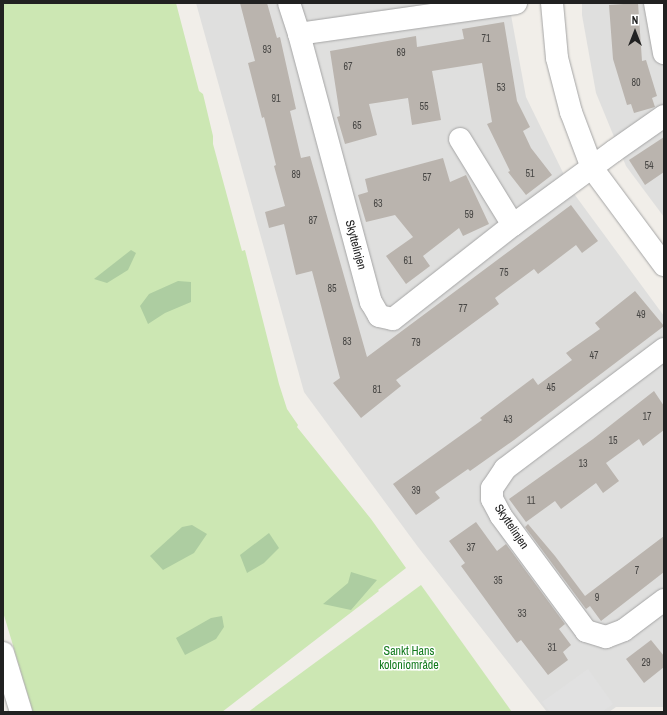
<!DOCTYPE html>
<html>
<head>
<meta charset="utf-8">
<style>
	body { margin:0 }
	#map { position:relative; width:667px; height:715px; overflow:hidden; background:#f1eee9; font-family:"Archivo Narrow",sans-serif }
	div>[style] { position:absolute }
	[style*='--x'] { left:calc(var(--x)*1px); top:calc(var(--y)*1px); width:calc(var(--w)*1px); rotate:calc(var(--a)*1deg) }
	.residential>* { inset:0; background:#dfdfde }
	.grass>* { inset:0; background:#cce7b3 }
	.forest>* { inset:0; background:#adcda1 }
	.parking>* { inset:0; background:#e1e1e1 }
	.building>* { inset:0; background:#bab4ae }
	.roads { filter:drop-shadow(0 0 1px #a5a5a5) drop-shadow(0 0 1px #a5a5a5) }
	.minor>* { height:22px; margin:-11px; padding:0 11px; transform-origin:11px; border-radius:11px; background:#fff }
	span { translate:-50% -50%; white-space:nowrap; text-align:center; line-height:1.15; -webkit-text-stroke:3px #fff; paint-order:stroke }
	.number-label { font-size:10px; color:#474644 }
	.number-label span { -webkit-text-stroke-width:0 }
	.street-label { font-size:12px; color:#212121 }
	.park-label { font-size:12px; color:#147b1e }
	.frame { position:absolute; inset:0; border:4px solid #212121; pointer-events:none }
	.north { position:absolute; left:615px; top:12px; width:40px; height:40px; -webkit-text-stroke:3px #fff; paint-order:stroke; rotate:0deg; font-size:11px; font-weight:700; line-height:16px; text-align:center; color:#212121 }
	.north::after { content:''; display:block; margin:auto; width:14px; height:18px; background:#212121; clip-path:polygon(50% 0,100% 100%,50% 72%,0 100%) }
</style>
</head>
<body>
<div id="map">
	<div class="residential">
		<i style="clip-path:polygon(196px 3px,511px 3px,511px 15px,526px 97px,572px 191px,664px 316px,664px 707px,616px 707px,609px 712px,547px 712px,418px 547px,304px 392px)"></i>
		<i style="clip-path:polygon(582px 3px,664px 3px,664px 217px,626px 166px,596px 93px,582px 15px)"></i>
	</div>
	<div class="grass">
		<i style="clip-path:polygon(3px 3px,176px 3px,199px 91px,203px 94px,213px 136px,213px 144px,242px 251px,245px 250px,279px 384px,287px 409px,298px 425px,297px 427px,371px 519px,406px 568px,378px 590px,379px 591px,222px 712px,33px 712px,3px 612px)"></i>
		<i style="clip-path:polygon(421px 585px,512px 712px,248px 712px)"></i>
	</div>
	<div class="forest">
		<i style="clip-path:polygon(131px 250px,136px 253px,128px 270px,107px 283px,94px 279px)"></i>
		<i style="clip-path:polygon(178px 281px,191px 282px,191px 302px,165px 313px,148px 324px,140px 306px,149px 294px)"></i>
		<i style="clip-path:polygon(192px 525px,207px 534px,194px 553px,163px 570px,150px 556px,182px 527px)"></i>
		<i style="clip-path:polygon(269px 533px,279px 548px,264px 563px,247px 573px,240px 555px)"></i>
		<i style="clip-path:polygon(351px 572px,377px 580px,351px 610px,323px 604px,348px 583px)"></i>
		<i style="clip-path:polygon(222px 616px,224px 627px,216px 639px,185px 655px,176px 638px,211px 618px)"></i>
	</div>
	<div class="parking">
		<i style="clip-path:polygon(588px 669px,613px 704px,602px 712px,550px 712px,542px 702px)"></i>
	</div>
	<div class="building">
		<i style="clip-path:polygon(240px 3px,267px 3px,277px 38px,280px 37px,296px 109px,290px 111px,301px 158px,310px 156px,367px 357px,571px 205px,598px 241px,582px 253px,576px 245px,538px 274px,534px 269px,495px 298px,499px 304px,396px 380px,401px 386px,361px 418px,333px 383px,340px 378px,312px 271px,296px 275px,284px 224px,269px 228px,265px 212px,285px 206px,274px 166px,276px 165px,264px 117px,262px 118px,248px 63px,255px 61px)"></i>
		<i style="clip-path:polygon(638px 3px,642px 61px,646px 60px,657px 96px,652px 98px,655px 107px,634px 113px,631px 104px,627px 105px,613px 59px,609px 5px)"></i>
		<i style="clip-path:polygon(504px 22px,517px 101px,530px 127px,523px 131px,531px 148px,552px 175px,526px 195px,508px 172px,510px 171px,487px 124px,492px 122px,482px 63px,432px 71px,441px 120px,412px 125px,408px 98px,369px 104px,377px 135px,345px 144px,337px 117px,340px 116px,330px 51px,416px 36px,417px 47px,464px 39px,462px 29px)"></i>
		<i style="clip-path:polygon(664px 137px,664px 172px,645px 185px,629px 160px)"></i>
		<i style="clip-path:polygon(443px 158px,450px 182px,466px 175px,489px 224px,463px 236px,459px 228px,423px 256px,430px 266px,406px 284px,386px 256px,413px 237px,395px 215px,366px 222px,358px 195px,368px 192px,365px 179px)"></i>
		<i style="clip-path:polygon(635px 291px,664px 326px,514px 440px,470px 471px,468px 469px,435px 492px,440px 498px,416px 515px,393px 484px,482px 420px,480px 418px,533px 378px,538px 385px,572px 360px,566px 353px,600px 329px,595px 323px)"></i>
		<i style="clip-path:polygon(654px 391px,664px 406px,664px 430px,643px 446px,639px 439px,606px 463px,619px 481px,603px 493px,596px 483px,561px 509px,555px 501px,526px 522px,509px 499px,593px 439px)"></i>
		<i style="clip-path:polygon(476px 522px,497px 551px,506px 544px,565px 624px,559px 629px,571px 645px,563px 652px,568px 660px,548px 675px,521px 640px,517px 643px,461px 566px,465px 563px,449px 541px)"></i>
		<i style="clip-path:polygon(528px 524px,555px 556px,585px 596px,664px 536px,664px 572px,601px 621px,590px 606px,586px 609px,525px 527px)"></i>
		<i style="clip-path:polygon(651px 640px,664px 656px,664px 667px,644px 683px,626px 659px)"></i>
	</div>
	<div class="roads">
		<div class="minor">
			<i style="--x:289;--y:3;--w:33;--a:72"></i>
			<i style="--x:516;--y:3;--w:219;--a:171.9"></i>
			<i style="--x:299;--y:34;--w:278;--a:75"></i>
			<i style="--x:371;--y:302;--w:16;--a:60"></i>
			<i style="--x:379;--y:316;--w:14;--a:12"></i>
			<i style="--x:393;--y:319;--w:152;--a:-38.1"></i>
			<i style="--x:513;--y:225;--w:125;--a:-36.2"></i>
			<i style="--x:614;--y:151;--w:61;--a:-35"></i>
			<i style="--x:552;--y:3;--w:55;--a:84.8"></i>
			<i style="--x:557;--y:58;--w:56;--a:75.5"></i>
			<i style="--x:571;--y:112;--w:60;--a:69.4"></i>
			<i style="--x:592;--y:168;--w:121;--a:53.4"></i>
			<i style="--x:655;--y:3;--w:51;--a:79.8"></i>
			<i style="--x:460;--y:139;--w:101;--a:58.4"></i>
			<i style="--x:664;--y:349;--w:199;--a:143"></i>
			<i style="--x:505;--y:469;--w:23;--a:124"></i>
			<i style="--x:492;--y:488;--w:11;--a:90"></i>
			<i style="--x:492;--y:499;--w:19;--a:62"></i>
			<i style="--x:501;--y:516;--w:143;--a:53.5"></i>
			<i style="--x:586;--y:631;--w:21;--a:17"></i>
			<i style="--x:606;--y:637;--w:19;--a:-21"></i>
			<i style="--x:624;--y:630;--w:50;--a:-36.9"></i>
			<i style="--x:3;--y:653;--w:62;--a:73"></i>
		</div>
	</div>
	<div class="number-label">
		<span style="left:486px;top:39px">71</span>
		<span style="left:267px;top:50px">93</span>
		<span style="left:401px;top:53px">69</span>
		<span style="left:348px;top:67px">67</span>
		<span style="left:636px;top:83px">80</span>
		<span style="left:501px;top:88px">53</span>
		<span style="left:276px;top:99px">91</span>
		<span style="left:424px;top:107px">55</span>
		<span style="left:357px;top:126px">65</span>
		<span style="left:649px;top:166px">54</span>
		<span style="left:530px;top:174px">51</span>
		<span style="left:296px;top:175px">89</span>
		<span style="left:427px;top:178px">57</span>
		<span style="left:378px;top:204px">63</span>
		<span style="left:469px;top:215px">59</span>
		<span style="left:313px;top:221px">87</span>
		<span style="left:408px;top:261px">61</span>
		<span style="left:504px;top:273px">75</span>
		<span style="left:332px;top:289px">85</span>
		<span style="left:463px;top:309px">77</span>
		<span style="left:641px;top:315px">49</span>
		<span style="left:347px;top:342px">83</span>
		<span style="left:416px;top:343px">79</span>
		<span style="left:594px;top:356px">47</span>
		<span style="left:551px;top:388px">45</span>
		<span style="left:377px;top:390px">81</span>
		<span style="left:647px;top:417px">17</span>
		<span style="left:508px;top:420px">43</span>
		<span style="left:613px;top:441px">15</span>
		<span style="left:583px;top:464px">13</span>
		<span style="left:416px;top:491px">39</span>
		<span style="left:531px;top:501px">11</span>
		<span style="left:471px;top:548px">37</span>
		<span style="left:637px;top:571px">7</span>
		<span style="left:498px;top:581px">35</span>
		<span style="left:597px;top:598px">9</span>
		<span style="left:522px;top:614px">33</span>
		<span style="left:552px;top:648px">31</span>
		<span style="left:646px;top:663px">29</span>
	</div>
	<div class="street-label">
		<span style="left:355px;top:245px;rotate:75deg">Skyttelinjen</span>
		<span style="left:511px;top:527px;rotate:56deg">Skyttelinjen</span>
	</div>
	<div class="park-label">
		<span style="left:409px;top:659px">Sankt Hans<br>koloniområde</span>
	</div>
	<div class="frame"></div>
	<div class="north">N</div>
</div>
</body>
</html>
